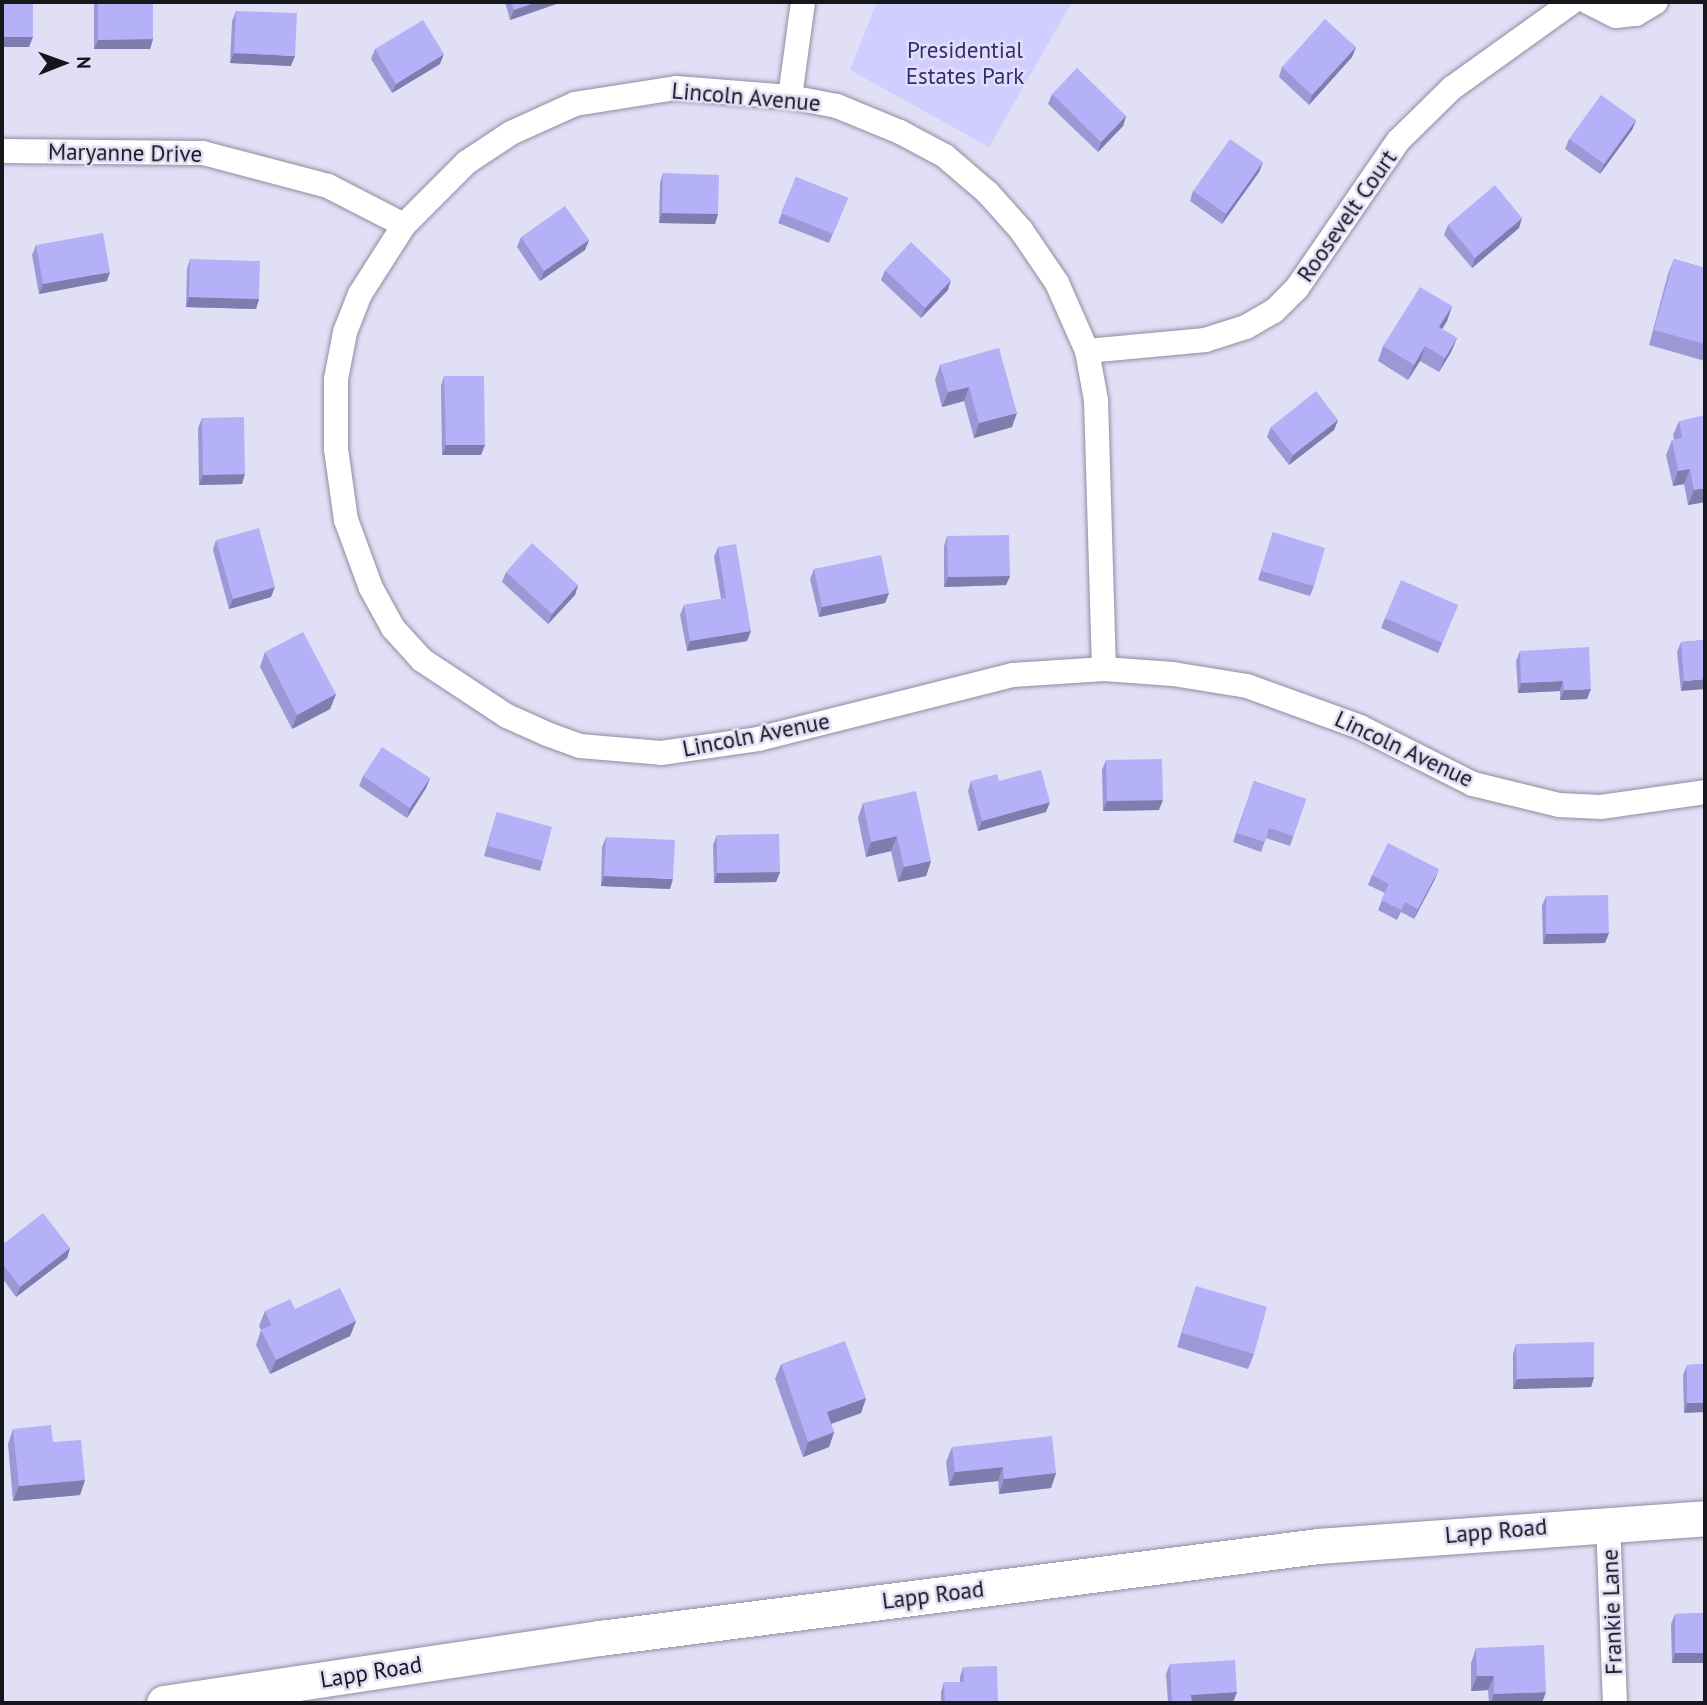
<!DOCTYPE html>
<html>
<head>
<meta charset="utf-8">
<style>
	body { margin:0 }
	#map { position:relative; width:1707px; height:1705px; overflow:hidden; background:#e0dff5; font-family:"PT Sans",sans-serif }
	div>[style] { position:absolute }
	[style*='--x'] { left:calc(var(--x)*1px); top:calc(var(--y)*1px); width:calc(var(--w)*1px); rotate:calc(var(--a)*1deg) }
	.green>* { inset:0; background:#cfceff }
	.roads { filter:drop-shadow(0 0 2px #8e8da1) drop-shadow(0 0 2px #8e8da1) }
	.street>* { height:24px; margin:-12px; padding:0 12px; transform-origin:12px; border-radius:12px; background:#fff }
	.secondary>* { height:35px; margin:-17.5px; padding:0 17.5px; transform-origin:17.5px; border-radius:17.5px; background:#fff }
	.wall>* { inset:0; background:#9c98d6 }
	.shaded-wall>* { inset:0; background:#7f7cae }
	.building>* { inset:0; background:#b5b1f9 }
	span { translate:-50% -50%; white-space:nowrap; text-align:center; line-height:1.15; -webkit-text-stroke:5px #e0dff5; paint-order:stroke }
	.park-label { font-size:23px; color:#39297a }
	.street-label { font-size:23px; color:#16161d }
	.frame { position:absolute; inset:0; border:4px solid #16161d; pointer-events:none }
	.north { position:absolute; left:28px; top:28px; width:70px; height:70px; -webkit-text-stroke:5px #e0dff5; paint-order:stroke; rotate:89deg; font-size:19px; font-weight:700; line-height:28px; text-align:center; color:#16161d }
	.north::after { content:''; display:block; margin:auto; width:24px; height:32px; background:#16161d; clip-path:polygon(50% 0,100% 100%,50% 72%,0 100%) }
</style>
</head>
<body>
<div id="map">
	<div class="green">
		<i style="clip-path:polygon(877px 2px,1072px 2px,989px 147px,850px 70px)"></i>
	</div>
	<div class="roads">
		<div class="street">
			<i style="--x:1588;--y:2;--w:31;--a:27"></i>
			<i style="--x:1616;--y:16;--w:20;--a:-6"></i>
			<i style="--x:1636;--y:14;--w:23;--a:-31"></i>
			<i style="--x:790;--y:97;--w:96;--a:-82.2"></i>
			<i style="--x:2;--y:151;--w:201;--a:0.6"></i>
			<i style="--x:203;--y:153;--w:129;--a:14.8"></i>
			<i style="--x:328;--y:186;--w:85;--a:27.2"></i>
			<i style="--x:1087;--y:351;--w:119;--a:-5.3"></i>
			<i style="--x:1205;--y:340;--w:43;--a:-17.6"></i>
			<i style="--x:1246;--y:327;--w:32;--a:-30"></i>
			<i style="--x:1274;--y:311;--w:33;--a:-45"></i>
			<i style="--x:1297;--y:288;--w:178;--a:-55.5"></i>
			<i style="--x:1398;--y:141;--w:76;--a:-44.5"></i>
			<i style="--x:1452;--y:88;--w:148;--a:-35.6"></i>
			<i style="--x:1104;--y:669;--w:269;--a:-91.7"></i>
			<i style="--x:1096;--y:400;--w:50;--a:-100.4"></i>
			<i style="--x:1087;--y:351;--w:74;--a:-113.8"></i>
			<i style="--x:1057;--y:283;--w:64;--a:-124.2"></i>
			<i style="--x:1021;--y:230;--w:50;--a:-131.7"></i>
			<i style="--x:988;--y:193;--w:57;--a:-139.3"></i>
			<i style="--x:945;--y:156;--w:51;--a:-151.9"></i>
			<i style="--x:900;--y:132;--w:68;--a:-157.6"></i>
			<i style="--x:837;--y:106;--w:48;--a:-169.2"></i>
			<i style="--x:790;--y:97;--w:114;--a:-175.5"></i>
			<i style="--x:676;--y:88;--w:102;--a:171"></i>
			<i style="--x:575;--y:104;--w:70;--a:155.6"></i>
			<i style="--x:511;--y:133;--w:53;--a:146.6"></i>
			<i style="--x:467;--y:162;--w:89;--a:135"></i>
			<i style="--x:404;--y:225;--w:82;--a:122.5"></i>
			<i style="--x:360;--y:294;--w:41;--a:111.5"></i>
			<i style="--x:345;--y:332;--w:48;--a:100.8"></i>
			<i style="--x:336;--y:379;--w:70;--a:90"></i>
			<i style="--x:336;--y:449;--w:72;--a:82"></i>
			<i style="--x:346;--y:520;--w:72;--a:69.8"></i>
			<i style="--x:371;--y:588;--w:46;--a:61.2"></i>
			<i style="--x:393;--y:628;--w:43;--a:47.8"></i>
			<i style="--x:422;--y:660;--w:102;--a:33.4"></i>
			<i style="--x:507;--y:716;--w:44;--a:24.2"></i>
			<i style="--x:547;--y:734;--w:35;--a:20"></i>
			<i style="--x:580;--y:746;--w:81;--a:4.9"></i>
			<i style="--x:661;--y:753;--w:98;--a:-8.2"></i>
			<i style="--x:758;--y:739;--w:263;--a:-14.1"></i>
			<i style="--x:1013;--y:675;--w:91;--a:-3.8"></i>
			<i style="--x:1104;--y:669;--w:69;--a:4.1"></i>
			<i style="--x:1173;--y:674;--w:75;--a:9.2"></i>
			<i style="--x:1247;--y:686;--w:120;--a:19.9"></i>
			<i style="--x:1360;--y:727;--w:127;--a:26.8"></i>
			<i style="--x:1473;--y:784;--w:89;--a:13.7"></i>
			<i style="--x:1559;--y:805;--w:42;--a:2.7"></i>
			<i style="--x:1601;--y:807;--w:105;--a:-8.2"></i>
			<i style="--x:1608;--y:1522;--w:181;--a:87.8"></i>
		</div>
		<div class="secondary">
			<i style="--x:164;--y:1703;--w:441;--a:-8.5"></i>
			<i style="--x:600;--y:1638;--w:724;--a:-7.3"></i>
			<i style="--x:1318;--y:1546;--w:388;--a:-4.1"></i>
		</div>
	</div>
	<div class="wall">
		<i style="clip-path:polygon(94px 2px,153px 2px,153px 39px,150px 49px,94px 49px)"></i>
		<i style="clip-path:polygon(505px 2px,562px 2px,510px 20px)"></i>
		<i style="clip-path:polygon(236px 11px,291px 66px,230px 63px,232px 21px)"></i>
		<i style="clip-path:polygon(1356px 47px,1352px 57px,1309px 105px,1279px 77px,1282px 67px)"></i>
		<i style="clip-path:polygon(375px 49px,440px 64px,392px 93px,371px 59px)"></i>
		<i style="clip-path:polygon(1052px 94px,1126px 116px,1123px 126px,1098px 152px,1048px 104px)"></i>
		<i style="clip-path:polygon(1636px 120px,1632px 130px,1600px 174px,1565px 149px,1569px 139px)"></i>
		<i style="clip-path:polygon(1263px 162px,1259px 172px,1222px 224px,1190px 201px,1193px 191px)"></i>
		<i style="clip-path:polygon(663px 173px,718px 214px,715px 224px,659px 223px,660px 183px)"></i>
		<i style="clip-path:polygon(796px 177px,848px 198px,829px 243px,778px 223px)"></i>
		<i style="clip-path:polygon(1448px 225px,1519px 228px,1472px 268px,1444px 235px)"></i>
		<i style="clip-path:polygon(521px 237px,589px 240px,585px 250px,540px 281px,517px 247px)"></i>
		<i style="clip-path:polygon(36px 245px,107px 281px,39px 294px,32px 255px)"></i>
		<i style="clip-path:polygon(190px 259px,259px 299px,256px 309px,186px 307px,187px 269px)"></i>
		<i style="clip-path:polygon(1674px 259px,1705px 268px,1705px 361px,1649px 345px,1668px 274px)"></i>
		<i style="clip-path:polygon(885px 270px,948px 290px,921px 318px,881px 280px)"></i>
		<i style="clip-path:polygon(1452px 306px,1447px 321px,1442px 329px,1457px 338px,1451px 352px,1439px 372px,1420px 361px,1408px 380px,1378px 361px,1383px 346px)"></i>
		<i style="clip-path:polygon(999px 348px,1012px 427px,974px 438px,964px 401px,942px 407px,935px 380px,940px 365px)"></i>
		<i style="clip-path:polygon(444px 376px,481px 455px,442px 455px,441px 386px)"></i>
		<i style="clip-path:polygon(202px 418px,242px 484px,199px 485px,198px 428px)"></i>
		<i style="clip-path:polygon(1338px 420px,1334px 430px,1289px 465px,1267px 437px,1271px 427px)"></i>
		<i style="clip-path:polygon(1679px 421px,1705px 502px,1688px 505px,1684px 484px,1673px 486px,1666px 455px,1672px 440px,1674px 440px,1673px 435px)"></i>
		<i style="clip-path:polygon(1273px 532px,1314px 586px,1310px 596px,1258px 580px)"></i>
		<i style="clip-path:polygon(947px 536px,1010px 576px,1006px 585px,944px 587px,944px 546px)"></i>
		<i style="clip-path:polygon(216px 540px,271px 597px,229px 609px,213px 550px)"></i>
		<i style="clip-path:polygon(718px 547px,751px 631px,747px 641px,687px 651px,680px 615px,684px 605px,721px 599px,714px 557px)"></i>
		<i style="clip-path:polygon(814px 569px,889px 593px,885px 603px,819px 617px,810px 579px)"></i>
		<i style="clip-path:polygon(506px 572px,578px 585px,575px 595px,548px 624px,502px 582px)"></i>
		<i style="clip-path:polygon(1458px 605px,1438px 653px,1381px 628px,1385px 618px)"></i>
		<i style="clip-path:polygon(1705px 640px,1681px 691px,1677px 652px,1681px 642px)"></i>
		<i style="clip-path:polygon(1520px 651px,1587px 699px,1560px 700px,1560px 691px,1518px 693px,1516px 661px)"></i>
		<i style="clip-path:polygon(265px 652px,336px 694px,330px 709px,292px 729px,260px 667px)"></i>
		<i style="clip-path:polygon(1106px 760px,1159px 810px,1103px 811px,1102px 770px)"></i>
		<i style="clip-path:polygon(363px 776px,430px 778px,426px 788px,407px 818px,359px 786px)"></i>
		<i style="clip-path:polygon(971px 781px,999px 781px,1046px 812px,978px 831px,968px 791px)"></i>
		<i style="clip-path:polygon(1254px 781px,1306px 799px,1290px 846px,1266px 838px,1261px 852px,1233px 842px)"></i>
		<i style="clip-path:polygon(863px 803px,931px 861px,926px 876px,898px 882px,891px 851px,866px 857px,858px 818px)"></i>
		<i style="clip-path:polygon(497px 812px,543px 861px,540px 871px,484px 856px)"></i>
		<i style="clip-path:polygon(717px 835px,780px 872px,776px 882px,714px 883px,713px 845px)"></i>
		<i style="clip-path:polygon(606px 837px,670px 889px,601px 886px,602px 847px)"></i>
		<i style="clip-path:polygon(1372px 875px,1435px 879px,1414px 919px,1401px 912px,1397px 920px,1378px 910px,1385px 893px,1368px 885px)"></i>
		<i style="clip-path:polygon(1546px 896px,1605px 943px,1543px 944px,1542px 906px)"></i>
		<i style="clip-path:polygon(2px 1245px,70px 1248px,67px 1258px,16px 1297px,2px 1278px)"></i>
		<i style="clip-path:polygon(1196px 1286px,1254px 1354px,1248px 1369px,1177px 1347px)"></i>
		<i style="clip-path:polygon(295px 1309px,356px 1321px,350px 1336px,270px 1374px,256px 1345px,261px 1330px,259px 1326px,265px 1311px)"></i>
		<i style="clip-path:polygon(1516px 1344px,1594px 1377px,1591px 1387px,1513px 1389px,1513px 1354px)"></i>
		<i style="clip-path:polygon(781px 1364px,866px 1398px,861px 1413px,831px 1424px,834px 1432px,829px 1447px,803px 1457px,775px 1379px)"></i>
		<i style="clip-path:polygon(1705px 1364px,1684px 1413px,1683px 1375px,1687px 1365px)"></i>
		<i style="clip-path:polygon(13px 1429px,53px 1442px,85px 1480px,80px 1495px,13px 1501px,8px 1444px)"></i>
		<i style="clip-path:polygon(952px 1447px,1056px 1473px,1051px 1488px,999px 1494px,998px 1481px,949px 1486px,946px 1462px)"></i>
		<i style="clip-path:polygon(1705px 1613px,1672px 1663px,1671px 1624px,1675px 1614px)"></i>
		<i style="clip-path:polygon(1476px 1648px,1542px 1703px,1489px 1703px,1488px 1690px,1471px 1691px,1471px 1663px)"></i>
		<i style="clip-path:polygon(1170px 1664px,1237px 1692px,1233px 1702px,1168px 1703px,1166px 1674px)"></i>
		<i style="clip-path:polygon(963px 1667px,998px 1703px,941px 1703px,941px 1692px,944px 1682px,960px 1682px,960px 1677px)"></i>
	</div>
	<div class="shaded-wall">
		<i style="clip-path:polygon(537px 2px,562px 2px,510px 20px,514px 10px)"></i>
		<i style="clip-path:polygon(2px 37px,33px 37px,29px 47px,2px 47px)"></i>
		<i style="clip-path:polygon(153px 39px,150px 49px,94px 49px,98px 40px)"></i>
		<i style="clip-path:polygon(1356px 47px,1352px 57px,1309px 105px,1312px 95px)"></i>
		<i style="clip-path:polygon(234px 53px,295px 56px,291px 66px,230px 63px)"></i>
		<i style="clip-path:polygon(444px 54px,440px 64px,392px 93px,396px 84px)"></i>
		<i style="clip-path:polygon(1126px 116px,1123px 126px,1098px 152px,1101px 142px)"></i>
		<i style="clip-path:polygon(1636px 120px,1632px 130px,1600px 174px,1604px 164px)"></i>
		<i style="clip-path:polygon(1263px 162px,1259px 172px,1222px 224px,1226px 214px)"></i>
		<i style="clip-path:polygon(662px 213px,718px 214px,715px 224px,659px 223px)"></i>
		<i style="clip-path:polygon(1522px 218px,1519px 228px,1472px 268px,1475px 258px)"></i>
		<i style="clip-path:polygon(589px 240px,585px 250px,540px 281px,544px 271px)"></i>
		<i style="clip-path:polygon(110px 272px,107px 281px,39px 294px,43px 284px)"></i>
		<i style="clip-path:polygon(951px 280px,948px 290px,921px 318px,925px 308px)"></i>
		<i style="clip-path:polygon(189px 297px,259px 299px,256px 309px,186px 307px)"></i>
		<i style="clip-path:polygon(1452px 306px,1447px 321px,1434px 342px,1439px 327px)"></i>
		<i style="clip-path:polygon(1457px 338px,1451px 352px,1439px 372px,1445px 358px)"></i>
		<i style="clip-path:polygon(1425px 346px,1420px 361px,1408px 380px,1414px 365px)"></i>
		<i style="clip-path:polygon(969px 387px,964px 401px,942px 407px,948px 392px)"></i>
		<i style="clip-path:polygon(1017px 413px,1012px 427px,974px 438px,979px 423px)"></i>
		<i style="clip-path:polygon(1338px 420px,1334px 430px,1289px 465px,1293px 455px)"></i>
		<i style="clip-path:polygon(446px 445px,485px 445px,481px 455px,442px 455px)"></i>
		<i style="clip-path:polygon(1690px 469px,1684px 484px,1673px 486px,1678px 471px)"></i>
		<i style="clip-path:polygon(245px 474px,242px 484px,199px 485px,203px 475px)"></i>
		<i style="clip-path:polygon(1705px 488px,1705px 502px,1688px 505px,1694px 490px)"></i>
		<i style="clip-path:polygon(1010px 576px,1006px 585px,944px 587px,948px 577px)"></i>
		<i style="clip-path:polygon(578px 585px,575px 595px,548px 624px,552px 614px)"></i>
		<i style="clip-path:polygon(275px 587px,271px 597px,229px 609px,233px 599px)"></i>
		<i style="clip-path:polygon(889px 593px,885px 603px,819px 617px,822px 607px)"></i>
		<i style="clip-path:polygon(751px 631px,747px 641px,687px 651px,690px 641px)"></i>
		<i style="clip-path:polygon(1705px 679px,1705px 689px,1681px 691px,1684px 681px)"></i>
		<i style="clip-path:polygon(1563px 681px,1560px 691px,1518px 693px,1521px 683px)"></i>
		<i style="clip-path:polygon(1591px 689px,1587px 699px,1560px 700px,1564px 690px)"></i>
		<i style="clip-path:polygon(336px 694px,330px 709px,292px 729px,297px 715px)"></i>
		<i style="clip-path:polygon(430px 778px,426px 788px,407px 818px,410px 808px)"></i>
		<i style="clip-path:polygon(1163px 800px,1159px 810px,1103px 811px,1107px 801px)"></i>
		<i style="clip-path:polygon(1050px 802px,1046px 812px,978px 831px,982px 821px)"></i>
		<i style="clip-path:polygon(897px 836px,891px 851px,866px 857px,871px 842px)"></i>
		<i style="clip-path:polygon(931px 861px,926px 876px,898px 882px,904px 867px)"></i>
		<i style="clip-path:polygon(1439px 869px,1435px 879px,1414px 919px,1418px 909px)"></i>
		<i style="clip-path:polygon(780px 872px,776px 882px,714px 883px,717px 873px)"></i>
		<i style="clip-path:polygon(604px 876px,673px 879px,670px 889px,601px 886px)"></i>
		<i style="clip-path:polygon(1609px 933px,1605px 943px,1543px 944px,1546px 934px)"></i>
		<i style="clip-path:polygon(70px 1248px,67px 1258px,16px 1297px,20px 1287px)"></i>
		<i style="clip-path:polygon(356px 1321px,350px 1336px,270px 1374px,276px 1360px)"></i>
		<i style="clip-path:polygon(1594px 1377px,1591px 1387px,1513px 1389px,1517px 1379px)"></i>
		<i style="clip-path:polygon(866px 1398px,861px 1413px,822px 1427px,827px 1412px)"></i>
		<i style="clip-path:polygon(1687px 1403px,1705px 1403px,1705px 1412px,1684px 1413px)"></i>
		<i style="clip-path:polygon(834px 1432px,829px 1447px,803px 1457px,808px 1442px)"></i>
		<i style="clip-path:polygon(1003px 1467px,998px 1481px,949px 1486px,955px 1472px)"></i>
		<i style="clip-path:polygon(1056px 1473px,1051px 1488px,999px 1494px,1004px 1479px)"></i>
		<i style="clip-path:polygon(85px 1480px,80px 1495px,13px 1501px,19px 1486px)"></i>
		<i style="clip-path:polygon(1675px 1653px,1705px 1653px,1705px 1663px,1672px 1663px)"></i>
		<i style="clip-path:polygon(1477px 1676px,1494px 1676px,1488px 1690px,1471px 1691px)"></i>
		<i style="clip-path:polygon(1237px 1692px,1233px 1702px,1188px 1703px,1191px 1695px)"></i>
		<i style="clip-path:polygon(1546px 1692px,1542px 1703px,1491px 1703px,1494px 1694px)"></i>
	</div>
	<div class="building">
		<i style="clip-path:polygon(2px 2px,33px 2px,33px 37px,2px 37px)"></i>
		<i style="clip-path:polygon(98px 2px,153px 2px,153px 39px,98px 40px)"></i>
		<i style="clip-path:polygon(511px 2px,537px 2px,514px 10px)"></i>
		<i style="clip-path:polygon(236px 11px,297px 13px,295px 56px,234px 53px)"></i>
		<i style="clip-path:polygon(1325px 19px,1356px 47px,1312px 95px,1282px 67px)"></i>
		<i style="clip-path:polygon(423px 20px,444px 54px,396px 84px,375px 49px)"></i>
		<i style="clip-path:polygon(1077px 68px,1126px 116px,1101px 142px,1052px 94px)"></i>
		<i style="clip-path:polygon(1601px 95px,1636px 120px,1604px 164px,1569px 139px)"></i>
		<i style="clip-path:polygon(1230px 139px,1263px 162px,1226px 214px,1193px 191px)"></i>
		<i style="clip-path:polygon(663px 173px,719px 175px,718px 214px,662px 213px)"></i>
		<i style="clip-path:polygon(796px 177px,848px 198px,833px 234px,781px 213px)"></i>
		<i style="clip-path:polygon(1495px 185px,1522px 218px,1475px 258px,1448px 225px)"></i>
		<i style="clip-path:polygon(565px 206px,589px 240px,544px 271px,521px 237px)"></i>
		<i style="clip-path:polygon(103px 233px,110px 272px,43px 284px,36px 245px)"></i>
		<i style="clip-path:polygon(911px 242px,951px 280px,925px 308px,885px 270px)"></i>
		<i style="clip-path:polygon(190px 259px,260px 261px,259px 299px,189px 297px)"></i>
		<i style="clip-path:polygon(1674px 259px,1705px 268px,1705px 344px,1654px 330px)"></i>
		<i style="clip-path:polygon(1420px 287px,1452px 306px,1439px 327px,1457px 338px,1445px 358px,1425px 346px,1414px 365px,1383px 346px)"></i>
		<i style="clip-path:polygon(999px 348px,1017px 413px,979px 423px,969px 387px,948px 392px,940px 365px)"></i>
		<i style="clip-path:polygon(444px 376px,484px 376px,485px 445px,446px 445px)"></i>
		<i style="clip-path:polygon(1316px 391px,1338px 420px,1293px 455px,1271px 427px)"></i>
		<i style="clip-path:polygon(1705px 415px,1705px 488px,1694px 490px,1690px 469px,1678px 471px,1672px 440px,1682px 438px,1679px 421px)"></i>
		<i style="clip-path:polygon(244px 417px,245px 474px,203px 475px,202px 418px)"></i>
		<i style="clip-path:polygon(259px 528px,275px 587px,233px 599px,216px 540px)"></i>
		<i style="clip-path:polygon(1273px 532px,1325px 548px,1314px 586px,1261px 571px)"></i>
		<i style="clip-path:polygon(1009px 535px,1010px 576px,948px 577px,947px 536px)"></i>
		<i style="clip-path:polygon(532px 543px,578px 585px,552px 614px,506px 572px)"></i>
		<i style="clip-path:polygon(736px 544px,751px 631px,690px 641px,684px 605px,726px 598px,718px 547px)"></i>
		<i style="clip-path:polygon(881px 555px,889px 593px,822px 607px,814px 569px)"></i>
		<i style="clip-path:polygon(1401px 580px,1458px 605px,1442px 643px,1385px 618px)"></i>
		<i style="clip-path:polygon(303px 632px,336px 694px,297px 715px,265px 652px)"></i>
		<i style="clip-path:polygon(1705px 640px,1705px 679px,1684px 681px,1681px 642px)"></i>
		<i style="clip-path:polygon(1589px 647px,1591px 689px,1564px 690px,1563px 681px,1521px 683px,1520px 651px)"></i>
		<i style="clip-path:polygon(382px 747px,430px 778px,410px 808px,363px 776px)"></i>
		<i style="clip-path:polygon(1162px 759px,1163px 800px,1107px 801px,1106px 760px)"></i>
		<i style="clip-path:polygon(1041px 770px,1050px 802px,982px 821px,971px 781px,997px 774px,999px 781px)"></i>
		<i style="clip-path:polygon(1254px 781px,1306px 799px,1293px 836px,1269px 828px,1265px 842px,1237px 833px)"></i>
		<i style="clip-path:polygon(916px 791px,931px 861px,904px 867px,897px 836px,871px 842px,863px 803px)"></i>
		<i style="clip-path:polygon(497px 812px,552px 827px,543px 861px,488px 846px)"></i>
		<i style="clip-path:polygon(779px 834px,780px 872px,717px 873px,717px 835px)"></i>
		<i style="clip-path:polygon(606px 837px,675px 840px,673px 879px,604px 876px)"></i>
		<i style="clip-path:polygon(1388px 843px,1439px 869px,1418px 909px,1405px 902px,1401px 910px,1381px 900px,1389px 884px,1372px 875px)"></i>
		<i style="clip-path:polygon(1608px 895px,1609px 933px,1546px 934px,1546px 896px)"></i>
		<i style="clip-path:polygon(43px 1213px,70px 1248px,20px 1287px,2px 1263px,2px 1245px)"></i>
		<i style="clip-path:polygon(1196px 1286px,1267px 1307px,1254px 1354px,1182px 1333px)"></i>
		<i style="clip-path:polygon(340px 1288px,356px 1321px,276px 1360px,261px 1330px,271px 1325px,265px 1311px,290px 1299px,295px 1309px)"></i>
		<i style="clip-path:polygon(845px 1341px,866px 1398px,827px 1412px,834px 1432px,808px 1442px,781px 1364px)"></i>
		<i style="clip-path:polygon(1594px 1342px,1594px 1377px,1517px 1379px,1516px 1344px)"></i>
		<i style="clip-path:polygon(1705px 1364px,1705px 1403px,1687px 1403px,1687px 1365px)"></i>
		<i style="clip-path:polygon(51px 1425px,53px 1442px,81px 1440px,85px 1480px,19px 1486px,13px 1429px)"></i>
		<i style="clip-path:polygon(1052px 1436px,1056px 1473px,1004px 1479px,1003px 1467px,955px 1472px,952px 1447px)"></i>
		<i style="clip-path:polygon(1705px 1613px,1705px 1653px,1675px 1653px,1675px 1614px)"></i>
		<i style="clip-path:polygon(1544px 1645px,1546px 1692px,1494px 1694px,1494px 1676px,1477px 1676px,1476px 1648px)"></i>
		<i style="clip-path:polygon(1235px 1660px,1237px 1692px,1191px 1695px,1192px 1703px,1172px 1703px,1170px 1664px)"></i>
		<i style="clip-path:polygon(997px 1666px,998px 1703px,945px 1703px,944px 1682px,964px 1682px,963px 1667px)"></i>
	</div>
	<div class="park-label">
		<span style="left:965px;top:63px">Presidential<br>Estates Park</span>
	</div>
	<div class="street-label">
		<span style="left:746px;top:97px;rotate:5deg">Lincoln Avenue</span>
		<span style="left:125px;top:153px;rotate:1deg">Maryanne Drive</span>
		<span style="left:1347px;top:216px;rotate:-55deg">Roosevelt Court</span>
		<span style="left:756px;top:735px;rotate:-11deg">Lincoln Avenue</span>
		<span style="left:1404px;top:749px;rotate:25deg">Lincoln Avenue</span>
		<span style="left:1496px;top:1531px;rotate:-5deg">Lapp Road</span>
		<span style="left:933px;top:1595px;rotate:-7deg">Lapp Road</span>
		<span style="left:1612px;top:1612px;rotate:-92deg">Frankie Lane</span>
		<span style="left:371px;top:1672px;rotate:-9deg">Lapp Road</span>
	</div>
	<div class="frame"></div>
	<div class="north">N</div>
</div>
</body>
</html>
